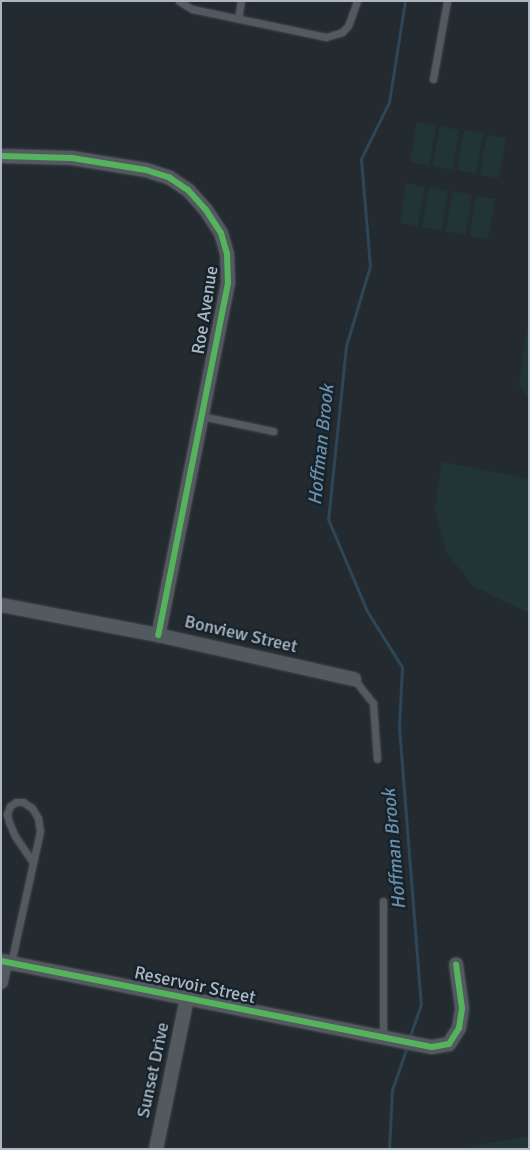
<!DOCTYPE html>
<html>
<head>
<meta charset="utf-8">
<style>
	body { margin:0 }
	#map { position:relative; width:530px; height:1150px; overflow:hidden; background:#242b30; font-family:Signika,sans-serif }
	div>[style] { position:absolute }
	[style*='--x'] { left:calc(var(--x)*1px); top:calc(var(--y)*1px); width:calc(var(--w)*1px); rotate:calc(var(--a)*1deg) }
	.green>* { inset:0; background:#213534 }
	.stream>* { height:3px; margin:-1.5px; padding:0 1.5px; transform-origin:1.5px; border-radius:1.5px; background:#2d4658 }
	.roads { filter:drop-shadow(0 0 1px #42474b) drop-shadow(0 0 1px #42474b) }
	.lane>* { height:7px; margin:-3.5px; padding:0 3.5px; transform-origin:3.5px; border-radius:3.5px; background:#52595f }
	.street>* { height:14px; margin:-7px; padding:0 7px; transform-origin:7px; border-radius:7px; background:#52595f }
	.cycleway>* { height:6px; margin:-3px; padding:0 3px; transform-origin:3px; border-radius:3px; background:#56b35d }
	span { translate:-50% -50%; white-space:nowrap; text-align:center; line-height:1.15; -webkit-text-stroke:5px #17222a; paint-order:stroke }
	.street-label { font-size:18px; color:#abb8c4 }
	.water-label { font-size:19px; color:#698faa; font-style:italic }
	.frame { position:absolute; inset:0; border:2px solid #abb8c4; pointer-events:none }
</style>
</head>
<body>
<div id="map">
	<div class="green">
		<i style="clip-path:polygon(417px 122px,436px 126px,429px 166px,410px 162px)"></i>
		<i style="clip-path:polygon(440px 126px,459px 130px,452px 170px,433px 166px)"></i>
		<i style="clip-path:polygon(464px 130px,483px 134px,476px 174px,457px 170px)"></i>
		<i style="clip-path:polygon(487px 135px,506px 138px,499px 178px,480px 175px)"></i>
		<i style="clip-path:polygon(406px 183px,425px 187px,418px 226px,400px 223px)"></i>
		<i style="clip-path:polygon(429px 187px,448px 191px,441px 231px,422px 227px)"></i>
		<i style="clip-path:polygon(453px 191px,472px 195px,465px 235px,446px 231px)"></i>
		<i style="clip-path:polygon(476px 196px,495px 199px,488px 239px,470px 236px)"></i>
		<i style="clip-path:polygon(528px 322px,529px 322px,529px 398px,519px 385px)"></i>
		<i style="clip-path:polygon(442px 462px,529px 479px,529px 613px,473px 586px,447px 553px,435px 510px)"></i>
		<i style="clip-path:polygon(529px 1136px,529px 1149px,455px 1149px)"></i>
	</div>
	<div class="stream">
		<i style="--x:405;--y:1;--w:102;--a:99"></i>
		<i style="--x:389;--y:102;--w:64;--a:116.2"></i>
		<i style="--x:361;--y:159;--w:107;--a:85.2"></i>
		<i style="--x:370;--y:266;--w:84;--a:106.7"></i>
		<i style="--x:346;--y:346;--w:174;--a:95.9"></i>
		<i style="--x:328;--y:519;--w:100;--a:67"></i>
		<i style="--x:367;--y:611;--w:66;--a:58"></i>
		<i style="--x:402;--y:667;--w:60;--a:92.9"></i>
		<i style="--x:399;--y:727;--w:278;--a:85.5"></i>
		<i style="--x:421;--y:1004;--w:37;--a:109"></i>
		<i style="--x:389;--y:1149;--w:59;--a:-87.1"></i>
		<i style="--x:392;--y:1090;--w:46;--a:-70.8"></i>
	</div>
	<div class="roads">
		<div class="lane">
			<i style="--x:179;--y:1;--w:15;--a:32"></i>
			<i style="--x:192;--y:9;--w:137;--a:11.8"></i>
			<i style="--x:326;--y:37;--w:17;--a:-17"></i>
			<i style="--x:342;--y:32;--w:8;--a:-45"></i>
			<i style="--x:348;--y:26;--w:27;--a:-70"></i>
			<i style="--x:238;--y:19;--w:18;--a:-81"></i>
			<i style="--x:433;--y:79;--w:79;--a:-79.8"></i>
			<i style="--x:201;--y:416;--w:74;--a:11.8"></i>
			<i style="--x:354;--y:679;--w:31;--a:52"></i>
			<i style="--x:373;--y:703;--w:56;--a:85.9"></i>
			<i style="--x:383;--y:901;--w:137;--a:90"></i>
			<i style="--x:11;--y:963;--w:135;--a:-77.6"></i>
			<i style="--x:40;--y:831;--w:13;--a:-99"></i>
			<i style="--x:38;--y:818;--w:12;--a:-121"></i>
			<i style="--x:32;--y:808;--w:11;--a:-146"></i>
			<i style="--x:23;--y:802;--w:7;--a:180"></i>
			<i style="--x:16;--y:802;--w:7;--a:146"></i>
			<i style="--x:10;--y:806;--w:9;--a:111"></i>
			<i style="--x:7;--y:814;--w:8;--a:76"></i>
			<i style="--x:9;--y:822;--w:15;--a:67"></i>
			<i style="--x:15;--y:836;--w:30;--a:56"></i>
		</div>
		<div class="street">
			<i style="--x:1;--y:156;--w:71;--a:1.6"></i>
			<i style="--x:72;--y:158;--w:75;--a:9.2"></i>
			<i style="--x:146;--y:170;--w:25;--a:18"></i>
			<i style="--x:170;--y:178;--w:22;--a:34"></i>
			<i style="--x:188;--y:190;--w:27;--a:48"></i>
			<i style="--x:206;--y:210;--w:27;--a:57"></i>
			<i style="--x:221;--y:233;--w:22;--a:74"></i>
			<i style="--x:227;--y:254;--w:29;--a:88"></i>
			<i style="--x:228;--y:283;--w:359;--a:101.2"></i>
			<i style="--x:1;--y:605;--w:160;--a:10.8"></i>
			<i style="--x:158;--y:635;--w:201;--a:12.7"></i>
			<i style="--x:1;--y:961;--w:439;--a:11.3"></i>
			<i style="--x:432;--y:1047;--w:17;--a:-10"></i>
			<i style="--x:449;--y:1044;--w:19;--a:-58"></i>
			<i style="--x:459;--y:1028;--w:20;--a:-81"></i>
			<i style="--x:462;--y:1008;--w:44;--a:-97.8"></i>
			<i style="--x:1;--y:982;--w:21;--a:-79"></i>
			<i style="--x:156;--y:1149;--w:154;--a:-78.4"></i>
		</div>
	</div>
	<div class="cycleway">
		<i style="--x:1;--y:156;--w:71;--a:1.6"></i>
		<i style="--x:72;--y:158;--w:75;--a:9.2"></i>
		<i style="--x:146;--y:170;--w:25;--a:18"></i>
		<i style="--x:170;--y:178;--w:22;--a:34"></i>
		<i style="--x:188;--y:190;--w:27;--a:48"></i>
		<i style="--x:206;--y:210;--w:27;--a:57"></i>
		<i style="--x:221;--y:233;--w:22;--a:74"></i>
		<i style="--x:227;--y:254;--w:29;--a:88"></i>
		<i style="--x:228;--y:283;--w:359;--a:101.2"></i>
		<i style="--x:1;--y:961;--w:439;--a:11.3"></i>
		<i style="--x:432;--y:1047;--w:17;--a:-10"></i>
		<i style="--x:449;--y:1044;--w:19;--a:-58"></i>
		<i style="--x:459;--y:1028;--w:20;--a:-81"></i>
		<i style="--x:462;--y:1008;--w:44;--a:-97.8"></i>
	</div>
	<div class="street-label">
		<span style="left:205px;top:310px;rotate:-81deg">Roe Avenue</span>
		<span style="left:241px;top:634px;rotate:13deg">Bonview Street</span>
		<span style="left:195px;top:985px;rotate:12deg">Reservoir Street</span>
		<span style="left:153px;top:1070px;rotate:-78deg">Sunset Drive</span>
	</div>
	<div class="water-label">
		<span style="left:322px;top:445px;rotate:-84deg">Hoffman Brook</span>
		<span style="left:395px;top:849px;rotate:-95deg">Hoffman Brook</span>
	</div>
	<div class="frame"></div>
</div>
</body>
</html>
